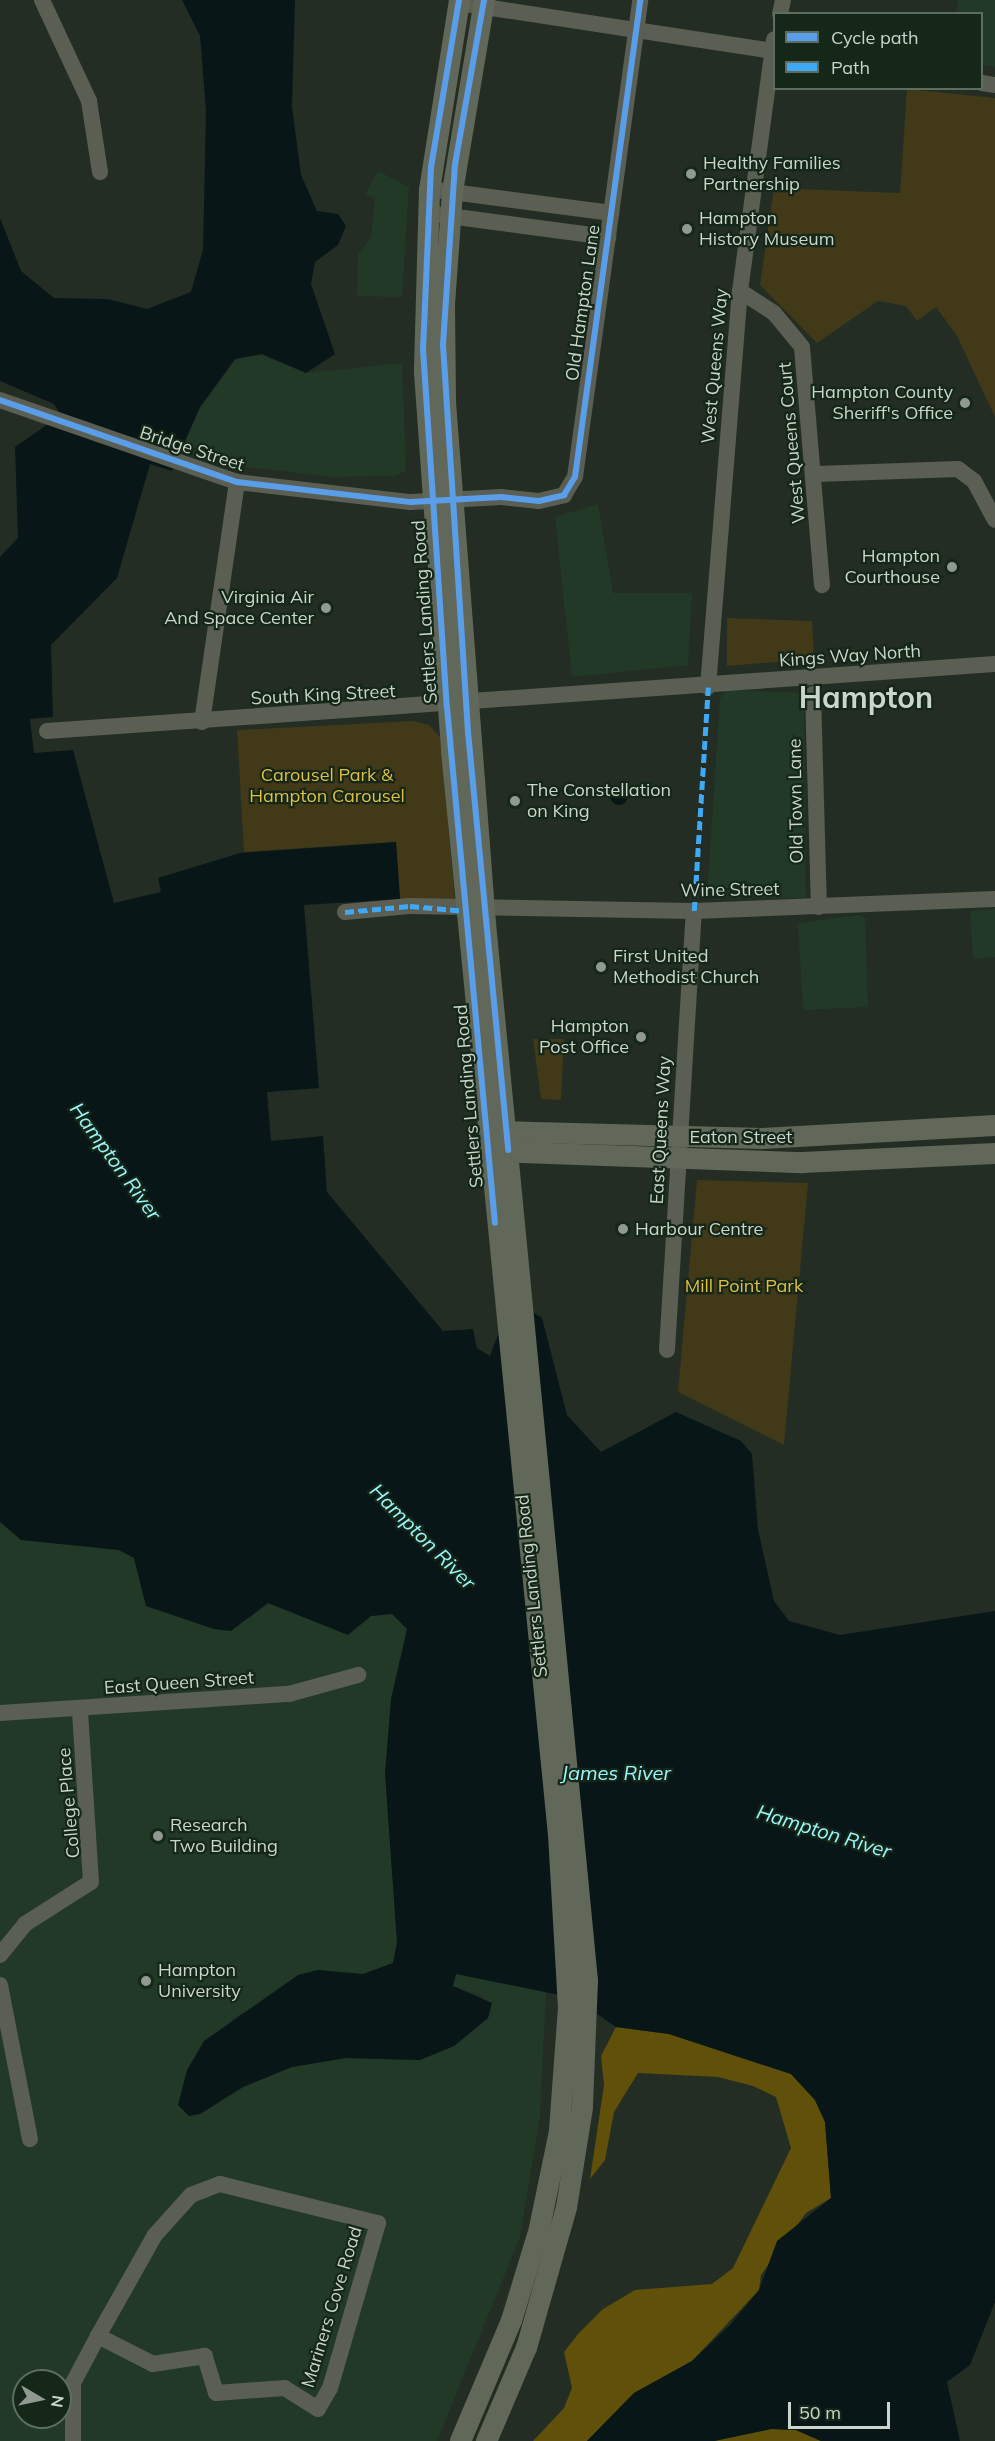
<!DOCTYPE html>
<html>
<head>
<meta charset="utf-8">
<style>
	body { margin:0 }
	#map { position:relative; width:995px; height:2441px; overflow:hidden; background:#232d24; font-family:Mulish,sans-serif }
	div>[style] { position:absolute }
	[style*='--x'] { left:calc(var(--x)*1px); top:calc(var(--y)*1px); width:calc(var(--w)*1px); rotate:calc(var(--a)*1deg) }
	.built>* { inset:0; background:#233927 }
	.green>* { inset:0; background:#413917 }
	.forest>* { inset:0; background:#60500a }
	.water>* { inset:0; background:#081617 }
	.round { border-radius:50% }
	.minor>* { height:16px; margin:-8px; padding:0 8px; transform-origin:8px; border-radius:8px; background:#5a5e53 }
	.major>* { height:21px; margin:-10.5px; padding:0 10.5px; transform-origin:10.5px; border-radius:10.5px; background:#626859 }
	.quiet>* { height:4.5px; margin-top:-2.25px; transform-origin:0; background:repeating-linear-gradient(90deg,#3fa9f5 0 9px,transparent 0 13.5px) }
	.cycleway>* { height:6px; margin:-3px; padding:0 3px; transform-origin:3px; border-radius:3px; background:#5a9eea }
	.dots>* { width:16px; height:16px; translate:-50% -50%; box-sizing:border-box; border:3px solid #152718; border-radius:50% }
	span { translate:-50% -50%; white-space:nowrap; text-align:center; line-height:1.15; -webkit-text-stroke:4.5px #152718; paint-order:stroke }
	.poi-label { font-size:18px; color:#cad5cb }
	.left { translate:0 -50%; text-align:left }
	.right { translate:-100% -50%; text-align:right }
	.street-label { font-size:18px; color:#cad5cb }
	.park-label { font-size:18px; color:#e1bf41 }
	.water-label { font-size:20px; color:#9bf5fd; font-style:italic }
	.town-label { font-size:30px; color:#cad5cb; font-weight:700 }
	.legend { position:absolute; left:773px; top:12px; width:210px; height:78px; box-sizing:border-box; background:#152718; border:2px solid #5d6d60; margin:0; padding:8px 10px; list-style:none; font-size:18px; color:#cad5cb }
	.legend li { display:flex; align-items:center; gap:12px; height:30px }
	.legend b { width:30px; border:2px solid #5d6d60 }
	.north { position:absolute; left:12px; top:2369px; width:60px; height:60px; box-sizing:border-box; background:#152718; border:2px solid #5d6d60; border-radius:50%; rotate:99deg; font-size:16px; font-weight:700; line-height:24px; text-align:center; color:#cad5cb }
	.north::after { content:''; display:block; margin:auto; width:21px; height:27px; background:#909a91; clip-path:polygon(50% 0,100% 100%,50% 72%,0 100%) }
	.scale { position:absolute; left:788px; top:2402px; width:102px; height:27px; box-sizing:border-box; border:3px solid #cad5cb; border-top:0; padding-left:8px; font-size:18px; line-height:21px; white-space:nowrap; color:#cad5cb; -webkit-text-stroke:4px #152718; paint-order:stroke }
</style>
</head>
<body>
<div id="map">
	<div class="built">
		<i style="clip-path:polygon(958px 0,995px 0,995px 67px,982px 65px,982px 14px,956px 13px)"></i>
		<i style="clip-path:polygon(378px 171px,409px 187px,402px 297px,357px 296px,358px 254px,371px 237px,375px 198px,365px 194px)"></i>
		<i style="clip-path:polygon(261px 355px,306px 373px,402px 363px,406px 471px,395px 476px,331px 477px,246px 467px,182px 447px,200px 408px,236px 359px)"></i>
		<i style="clip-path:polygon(598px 504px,613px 593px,692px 593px,688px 665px,572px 677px,555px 517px)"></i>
		<i style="clip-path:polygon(726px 690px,804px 693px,806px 898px,707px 897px,720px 699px)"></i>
		<i style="clip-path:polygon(995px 909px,995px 957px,973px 959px,970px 911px)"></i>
		<i style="clip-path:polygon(860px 915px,865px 918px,868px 1007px,803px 1010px,798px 923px)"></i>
		<i style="clip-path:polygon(evenodd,0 1522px,21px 1540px,119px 1550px,134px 1558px,146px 1606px,214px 1629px,250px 1618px,268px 1603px,348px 1634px,371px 1616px,392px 1614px,407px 1628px,385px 1773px,397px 1942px,393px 1963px,363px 1974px,318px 1970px,298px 1975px,271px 1999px,233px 2018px,200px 2114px,243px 2087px,292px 2067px,346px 2058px,419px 2060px,454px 2046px,488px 2018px,483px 1996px,452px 1986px,456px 1974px,546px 1991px,540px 2116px,520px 2237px,437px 2441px,0 2441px,0 1522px,24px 2381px,60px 2381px,60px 2417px,24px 2417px,24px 2381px)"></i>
	</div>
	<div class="green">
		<i style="clip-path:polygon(907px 89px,995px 98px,995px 417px,957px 336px,936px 307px,917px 321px,906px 306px,878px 301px,817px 343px,760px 285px,774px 188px,900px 193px)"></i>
		<i style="clip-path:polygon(727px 618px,812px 621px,814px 659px,727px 666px)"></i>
		<i style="clip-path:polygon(413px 721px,429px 725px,440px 737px,455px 900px,400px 899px,396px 842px,244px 852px,237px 730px)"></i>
		<i style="clip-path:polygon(533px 1039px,564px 1039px,561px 1100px,541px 1099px)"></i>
		<i style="clip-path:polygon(697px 1180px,808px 1183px,784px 1445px,678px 1392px)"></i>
	</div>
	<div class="forest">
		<i style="clip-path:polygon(616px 2027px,669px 2034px,791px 2074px,815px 2100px,825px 2122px,831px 2198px,806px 2213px,761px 2275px,759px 2290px,692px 2361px,634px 2393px,587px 2441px,533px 2441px,564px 2408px,572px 2388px,564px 2352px,578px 2334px,603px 2309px,635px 2290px,712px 2284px,733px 2268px,791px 2148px,776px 2097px,753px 2086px,718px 2077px,638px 2073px,614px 2112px,605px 2160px,590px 2179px,604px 2085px,601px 2056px)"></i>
		<i style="clip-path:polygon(771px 2429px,796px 2430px,821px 2441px,714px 2441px)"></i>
	</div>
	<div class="water">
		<i style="clip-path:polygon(182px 0,295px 0,292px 107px,301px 175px,317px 211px,338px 214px,346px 226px,338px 245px,315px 262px,311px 284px,335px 354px,306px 373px,262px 354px,235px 359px,200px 407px,172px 471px,150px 464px,117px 578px,51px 645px,53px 717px,30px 719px,34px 753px,73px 750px,114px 903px,161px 892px,158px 878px,240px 853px,396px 842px,400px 899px,304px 905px,319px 1088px,267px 1092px,271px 1141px,323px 1136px,327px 1192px,443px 1331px,473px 1329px,477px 1348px,490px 1356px,499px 1332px,531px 1311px,542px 1318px,567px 1415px,601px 1452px,676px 1412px,741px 1441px,752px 1454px,758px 1530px,774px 1601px,789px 1621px,840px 1635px,995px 1611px,995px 2302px,970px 2365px,947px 2382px,960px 2441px,821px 2441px,796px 2430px,771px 2429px,714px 2441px,587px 2441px,634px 2393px,692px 2361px,731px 2324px,759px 2290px,777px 2241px,831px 2198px,825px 2122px,815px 2100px,791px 2074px,669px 2034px,616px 2027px,574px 1998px,456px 1974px,453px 1986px,492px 2003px,488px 2018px,454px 2046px,420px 2060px,346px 2058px,292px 2067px,243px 2087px,200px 2114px,189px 2116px,178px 2105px,187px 2070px,204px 2041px,298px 1975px,318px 1970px,363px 1974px,393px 1963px,397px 1942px,385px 1773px,391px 1699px,407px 1629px,392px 1614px,371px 1616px,348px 1635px,268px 1603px,231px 1631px,214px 1629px,146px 1606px,134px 1558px,119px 1550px,21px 1540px,0 1522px,0 557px,18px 538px,15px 447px,61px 415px,54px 404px,0 381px,0 218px,21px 271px,54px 298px,108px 299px,147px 309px,191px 292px,203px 250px,206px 111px,200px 36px)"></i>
		<i class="round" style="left:610px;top:787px;width:18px;height:18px"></i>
	</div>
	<div class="minor">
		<i style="--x:42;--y:0;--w:111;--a:65"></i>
		<i style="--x:89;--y:101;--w:72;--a:81.2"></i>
		<i style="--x:459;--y:3;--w:319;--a:8.7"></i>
		<i style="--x:780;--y:14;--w:14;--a:-78"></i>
		<i style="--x:982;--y:83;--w:13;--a:9"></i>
		<i style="--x:429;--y:189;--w:184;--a:7.5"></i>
		<i style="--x:427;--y:213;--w:183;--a:7.6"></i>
		<i style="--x:740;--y:291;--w:40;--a:32.9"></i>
		<i style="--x:774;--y:313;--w:44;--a:50.5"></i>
		<i style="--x:802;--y:347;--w:239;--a:85.2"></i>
		<i style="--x:0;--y:400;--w:251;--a:19.1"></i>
		<i style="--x:237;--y:482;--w:175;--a:6.6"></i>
		<i style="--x:411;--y:502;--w:90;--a:-3.2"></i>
		<i style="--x:501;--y:497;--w:38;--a:6"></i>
		<i style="--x:539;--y:501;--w:26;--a:-13"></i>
		<i style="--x:564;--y:495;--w:21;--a:-59"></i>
		<i style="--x:575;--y:477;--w:481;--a:-82.2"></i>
		<i style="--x:816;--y:474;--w:142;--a:-2"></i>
		<i style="--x:958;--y:469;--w:20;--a:37"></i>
		<i style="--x:974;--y:481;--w:44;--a:61.7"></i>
		<i style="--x:708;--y:687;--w:397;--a:-85.4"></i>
		<i style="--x:740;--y:291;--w:254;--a:-82.3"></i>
		<i style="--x:813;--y:694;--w:213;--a:88.4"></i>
		<i style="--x:202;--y:722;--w:243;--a:-81.7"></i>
		<i style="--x:47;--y:731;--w:950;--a:-4.04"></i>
		<i style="--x:345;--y:912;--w:65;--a:-5.3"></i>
		<i style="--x:410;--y:906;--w:284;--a:1"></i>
		<i style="--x:694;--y:911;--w:301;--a:-2.3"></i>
		<i style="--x:667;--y:1350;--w:440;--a:-86.5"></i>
		<i style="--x:0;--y:1713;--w:290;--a:-3.8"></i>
		<i style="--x:289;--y:1694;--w:72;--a:-15.4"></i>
		<i style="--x:0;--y:1955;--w:40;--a:-51"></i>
		<i style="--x:25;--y:1924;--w:78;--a:-32.5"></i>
		<i style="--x:91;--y:1882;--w:172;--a:-93.7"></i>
		<i style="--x:0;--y:1985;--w:157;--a:79"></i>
		<i style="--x:73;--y:2441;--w:58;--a:-90"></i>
		<i style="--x:73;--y:2383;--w:53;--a:-62"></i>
		<i style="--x:98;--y:2336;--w:116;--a:-60.6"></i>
		<i style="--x:155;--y:2235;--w:54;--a:-48"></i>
		<i style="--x:191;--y:2195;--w:31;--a:-21"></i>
		<i style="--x:220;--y:2184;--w:163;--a:13.9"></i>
		<i style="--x:378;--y:2223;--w:172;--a:106.2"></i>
		<i style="--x:330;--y:2388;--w:24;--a:120"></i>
		<i style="--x:318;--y:2409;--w:39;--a:-148"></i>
		<i style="--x:285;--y:2388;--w:69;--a:175.9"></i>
		<i style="--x:216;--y:2393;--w:39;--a:-107"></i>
		<i style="--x:205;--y:2356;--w:53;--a:171.3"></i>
		<i style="--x:153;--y:2364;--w:62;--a:-153"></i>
	</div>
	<div class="major">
		<i style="--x:459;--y:0;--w:191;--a:99"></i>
		<i style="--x:429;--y:189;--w:183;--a:91.6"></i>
		<i style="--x:424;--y:372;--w:380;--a:85.9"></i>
		<i style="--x:451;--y:751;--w:1088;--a:84.36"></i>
		<i style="--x:558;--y:1834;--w:173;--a:86.7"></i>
		<i style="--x:568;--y:2007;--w:124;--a:94.2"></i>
		<i style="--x:559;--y:2131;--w:99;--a:101.7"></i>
		<i style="--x:539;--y:2228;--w:96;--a:106.9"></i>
		<i style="--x:511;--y:2320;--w:131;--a:112.9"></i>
		<i style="--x:484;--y:0;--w:195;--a:99.5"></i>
		<i style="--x:452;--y:192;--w:112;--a:94.1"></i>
		<i style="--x:444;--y:304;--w:98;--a:89.4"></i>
		<i style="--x:445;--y:402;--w:523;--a:85.61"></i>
		<i style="--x:485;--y:923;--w:1062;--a:84.49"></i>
		<i style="--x:587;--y:1980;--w:127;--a:92.3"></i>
		<i style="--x:582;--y:2107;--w:101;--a:99.1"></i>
		<i style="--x:566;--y:2207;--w:146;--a:105.9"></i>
		<i style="--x:526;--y:2347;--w:102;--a:113.1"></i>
		<i style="--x:494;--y:1131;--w:268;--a:1.5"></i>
		<i style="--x:762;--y:1138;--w:233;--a:-3.2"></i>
		<i style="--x:495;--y:1151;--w:307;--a:2.1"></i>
		<i style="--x:802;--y:1162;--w:193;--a:-2.7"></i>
	</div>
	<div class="quiet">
		<i style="--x:694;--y:911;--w:224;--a:-86.4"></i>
		<i style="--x:345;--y:912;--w:65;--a:-5.3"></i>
		<i style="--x:410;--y:906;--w:57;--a:5"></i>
	</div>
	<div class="cycleway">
		<i style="--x:459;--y:0;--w:169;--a:99.5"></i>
		<i style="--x:431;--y:167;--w:182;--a:92.5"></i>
		<i style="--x:423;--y:349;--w:359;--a:86.2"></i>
		<i style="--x:447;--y:707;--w:518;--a:84.69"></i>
		<i style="--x:484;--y:0;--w:167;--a:100"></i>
		<i style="--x:455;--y:164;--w:181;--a:93.8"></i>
		<i style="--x:443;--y:345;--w:388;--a:86.3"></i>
		<i style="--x:468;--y:732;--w:420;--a:84.5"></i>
		<i style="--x:0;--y:400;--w:251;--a:19.1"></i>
		<i style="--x:237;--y:482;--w:175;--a:6.6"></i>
		<i style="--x:411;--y:502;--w:90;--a:-3.2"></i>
		<i style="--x:501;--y:497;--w:38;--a:6"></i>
		<i style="--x:539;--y:501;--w:26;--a:-13"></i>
		<i style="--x:564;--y:495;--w:21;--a:-59"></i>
		<i style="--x:575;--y:477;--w:481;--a:-82.2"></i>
	</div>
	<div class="dots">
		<i style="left:691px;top:174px;background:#909a91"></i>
		<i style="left:687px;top:229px;background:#909a91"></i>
		<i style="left:965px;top:403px;background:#909a91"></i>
		<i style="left:952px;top:567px;background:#909a91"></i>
		<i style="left:326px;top:608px;background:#909a91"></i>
		<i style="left:515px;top:801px;background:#909a91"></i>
		<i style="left:601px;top:967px;background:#909a91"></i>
		<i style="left:641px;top:1037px;background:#909a91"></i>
		<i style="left:623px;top:1229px;background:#909a91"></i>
		<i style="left:158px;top:1836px;background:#909a91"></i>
		<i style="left:146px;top:1981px;background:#909a91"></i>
	</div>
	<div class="poi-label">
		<span class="left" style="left:703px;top:174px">Healthy Families<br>Partnership</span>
		<span class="left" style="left:699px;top:229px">Hampton<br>History Museum</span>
		<span class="right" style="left:953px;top:403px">Hampton County<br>Sheriff's Office</span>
		<span class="right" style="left:940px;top:567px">Hampton<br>Courthouse</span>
		<span class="right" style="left:314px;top:608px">Virginia Air<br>And Space Center</span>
		<span class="left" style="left:527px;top:801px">The Constellation<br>on King</span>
		<span class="left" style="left:613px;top:967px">First United<br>Methodist Church</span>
		<span class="right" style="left:629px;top:1037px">Hampton<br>Post Office</span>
		<span class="left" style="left:635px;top:1229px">Harbour Centre</span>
		<span class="left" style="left:170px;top:1836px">Research<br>Two Building</span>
		<span class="left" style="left:158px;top:1981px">Hampton<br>University</span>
	</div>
	<div class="street-label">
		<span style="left:583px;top:303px;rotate:-82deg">Old Hampton Lane</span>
		<span style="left:715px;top:366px;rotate:-85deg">West Queens Way</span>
		<span style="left:792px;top:443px;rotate:-95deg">West Queens Court</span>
		<span style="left:192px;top:449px;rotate:18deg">Bridge Street</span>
		<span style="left:425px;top:612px;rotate:-94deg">Settlers Landing Road</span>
		<span style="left:850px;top:656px;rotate:-4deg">Kings Way North</span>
		<span style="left:323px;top:695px;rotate:-3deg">South King Street</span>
		<span style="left:796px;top:801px;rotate:-91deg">Old Town Lane</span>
		<span style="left:730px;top:890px;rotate:-1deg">Wine Street</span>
		<span style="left:469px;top:1096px;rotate:-95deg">Settlers Landing Road</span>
		<span style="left:661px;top:1130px;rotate:-87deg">East Queens Way</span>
		<span style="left:741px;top:1137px">Eaton Street</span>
		<span style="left:532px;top:1586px;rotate:-96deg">Settlers Landing Road</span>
		<span style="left:179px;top:1683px;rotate:-4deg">East Queen Street</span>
		<span style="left:69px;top:1803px;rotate:-95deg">College Place</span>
		<span style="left:332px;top:2307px;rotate:-73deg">Mariners Cove Road</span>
	</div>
	<div class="park-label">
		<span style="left:327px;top:786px">Carousel Park &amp;<br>Hampton Carousel</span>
		<span style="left:744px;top:1286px">Mill Point Park</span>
	</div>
	<div class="water-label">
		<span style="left:116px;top:1161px;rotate:54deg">Hampton River</span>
		<span style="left:423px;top:1536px;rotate:45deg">Hampton River</span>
		<span style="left:616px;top:1772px">James River</span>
		<span style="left:824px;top:1831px;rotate:17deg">Hampton River</span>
	</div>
	<div class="town-label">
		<span style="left:866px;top:697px">Hampton</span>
	</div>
	<ul class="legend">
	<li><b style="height:8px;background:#5a9eea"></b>Cycle path</li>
	<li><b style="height:8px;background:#3fa9f5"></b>Path</li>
	</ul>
	<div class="north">N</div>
	<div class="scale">50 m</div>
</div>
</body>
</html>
